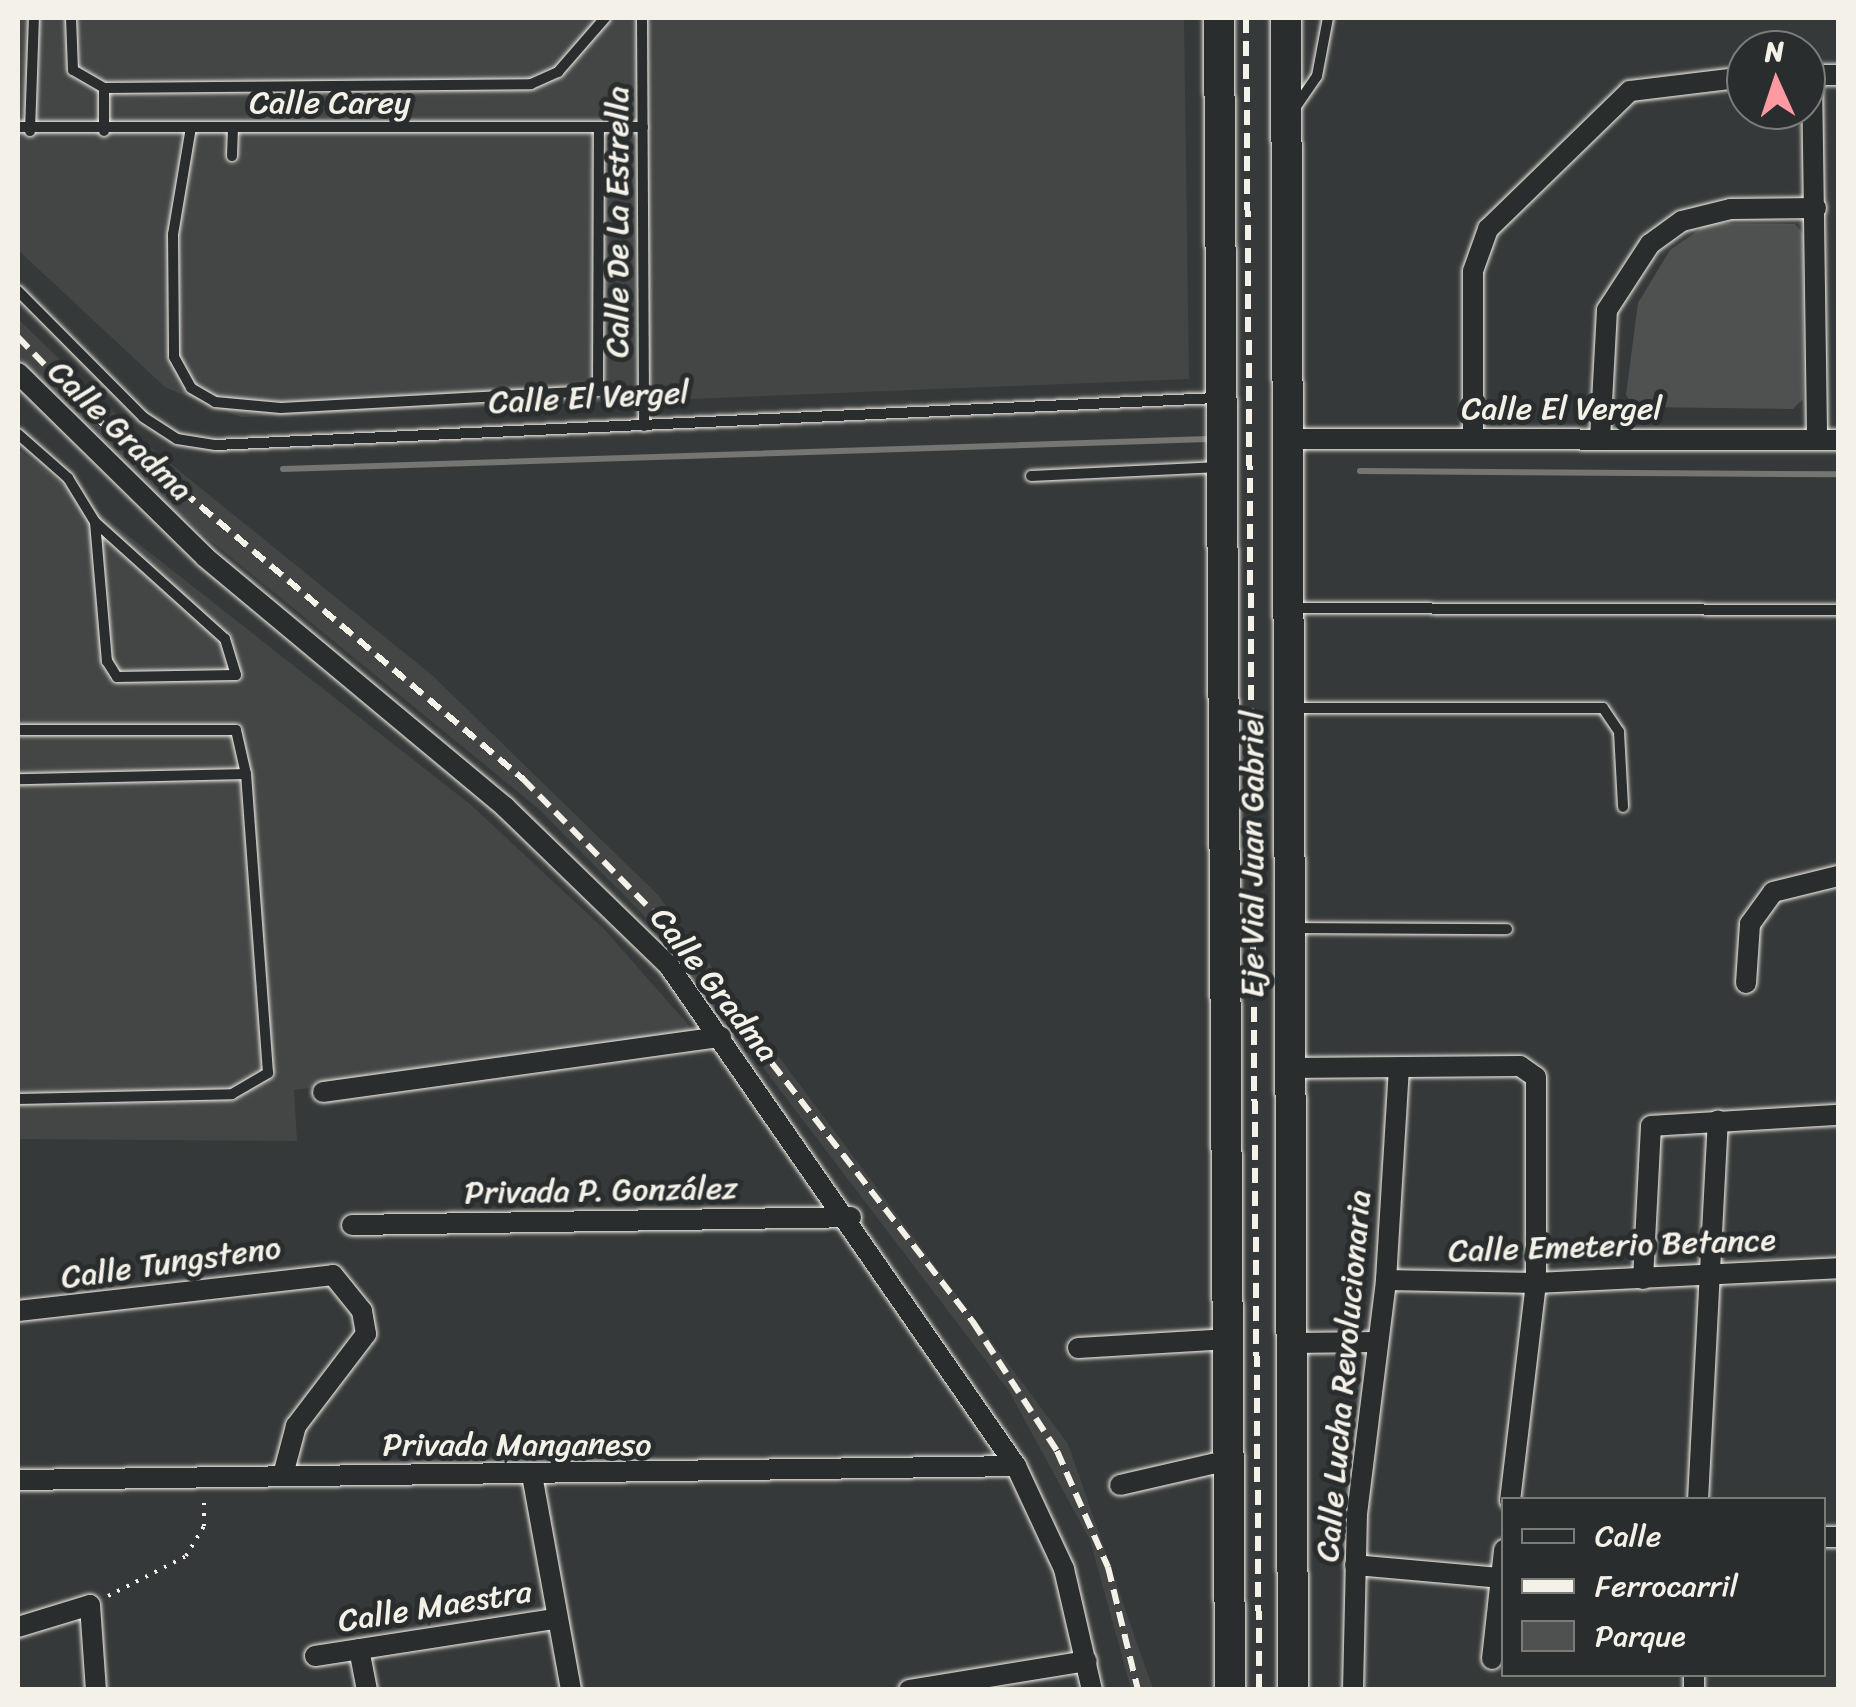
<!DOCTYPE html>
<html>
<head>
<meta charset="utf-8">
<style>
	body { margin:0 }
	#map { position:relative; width:1856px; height:1707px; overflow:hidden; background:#363939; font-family:Sriracha,sans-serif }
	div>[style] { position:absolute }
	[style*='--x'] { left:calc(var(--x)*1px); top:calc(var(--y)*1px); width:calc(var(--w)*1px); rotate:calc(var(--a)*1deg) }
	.built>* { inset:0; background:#434645 }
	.green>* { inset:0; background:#4e514f }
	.stream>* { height:6px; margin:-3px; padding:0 3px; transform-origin:3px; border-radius:3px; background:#757572 }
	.path>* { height:4px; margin-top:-2px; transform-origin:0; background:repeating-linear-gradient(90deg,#f4f1e8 0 2.5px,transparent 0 10.5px) }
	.roads { filter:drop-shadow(0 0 2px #f4f1e8) drop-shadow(0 0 2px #f4f1e8) }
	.service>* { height:10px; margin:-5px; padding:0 5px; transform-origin:5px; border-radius:5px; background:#2a2d2e }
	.minor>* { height:20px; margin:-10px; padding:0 10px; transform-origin:10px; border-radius:10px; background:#2a2d2e }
	.primary>* { height:30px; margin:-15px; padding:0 15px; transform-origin:15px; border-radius:15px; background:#2a2d2e }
	.rail>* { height:6px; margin-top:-3px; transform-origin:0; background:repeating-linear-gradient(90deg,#f4f1e8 0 15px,transparent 0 23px) }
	span { translate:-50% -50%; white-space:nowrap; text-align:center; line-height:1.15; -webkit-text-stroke:10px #2a2d2e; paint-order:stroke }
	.street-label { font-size:32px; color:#f4f1e8 }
	.frame { position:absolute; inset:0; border:20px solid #f4f1e8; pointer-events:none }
	.legend { position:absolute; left:1501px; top:1497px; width:325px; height:180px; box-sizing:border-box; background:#2a2d2e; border:2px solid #7b7b78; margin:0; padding:12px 18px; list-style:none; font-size:30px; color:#f4f1e8 }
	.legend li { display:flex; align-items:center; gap:20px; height:50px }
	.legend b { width:50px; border:2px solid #7b7b78 }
	.north { position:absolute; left:1726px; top:30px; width:100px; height:100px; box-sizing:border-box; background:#2a2d2e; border:2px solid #7b7b78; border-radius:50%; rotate:357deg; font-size:28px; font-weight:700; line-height:40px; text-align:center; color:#f4f1e8 }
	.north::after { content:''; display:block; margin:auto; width:35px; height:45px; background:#ff9aa2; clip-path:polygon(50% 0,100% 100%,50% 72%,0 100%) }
</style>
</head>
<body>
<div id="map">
	<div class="built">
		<i style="clip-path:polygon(18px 18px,1184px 18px,1189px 379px,241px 417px,166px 388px,18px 250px)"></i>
		<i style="clip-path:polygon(18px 319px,151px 448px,433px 676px,658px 895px,1068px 1444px,1153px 1689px,1131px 1689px,1090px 1540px,1009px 1391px,659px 931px,540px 810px,166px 504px,18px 357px)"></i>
		<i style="clip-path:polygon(18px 449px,471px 805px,604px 929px,699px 1037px,294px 1090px,297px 1141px,18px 1139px)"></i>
	</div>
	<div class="green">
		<i style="clip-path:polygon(1709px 223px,1795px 224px,1803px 234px,1803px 399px,1793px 409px,1634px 407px,1626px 395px,1638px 303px,1670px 250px)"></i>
	</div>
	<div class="stream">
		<i style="--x:283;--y:469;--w:926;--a:-1.86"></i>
		<i style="--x:1360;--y:471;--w:478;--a:0.4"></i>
	</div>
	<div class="path">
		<i style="--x:108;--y:1596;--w:88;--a:-27.1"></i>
		<i style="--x:186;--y:1556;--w:35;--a:-59"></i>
		<i style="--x:204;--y:1526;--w:28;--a:-90"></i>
	</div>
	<div class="roads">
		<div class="service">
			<i style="--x:71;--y:18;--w:52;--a:87.8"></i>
			<i style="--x:73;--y:70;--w:36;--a:30"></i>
			<i style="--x:642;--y:18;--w:408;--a:89.7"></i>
			<i style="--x:1293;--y:111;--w:42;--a:-55.6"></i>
			<i style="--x:1317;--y:76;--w:59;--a:-79.3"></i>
			<i style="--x:18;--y:127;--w:625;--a:0"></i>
			<i style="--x:191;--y:127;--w:109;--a:99.5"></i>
			<i style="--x:173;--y:234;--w:123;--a:89.5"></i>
			<i style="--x:174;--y:357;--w:35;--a:61"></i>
			<i style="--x:191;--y:388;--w:28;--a:30"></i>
			<i style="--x:215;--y:402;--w:66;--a:5.2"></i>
			<i style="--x:281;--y:408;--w:317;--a:-3.1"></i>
			<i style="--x:598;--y:391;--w:264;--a:-89.8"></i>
			<i style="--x:30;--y:131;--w:113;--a:-88"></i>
			<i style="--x:104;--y:131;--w:43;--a:-90"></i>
			<i style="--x:104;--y:88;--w:427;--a:-0.5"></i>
			<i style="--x:531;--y:84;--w:30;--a:-24"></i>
			<i style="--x:558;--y:72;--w:72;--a:-49"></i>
			<i style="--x:232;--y:156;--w:28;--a:-88"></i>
			<i style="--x:18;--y:291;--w:177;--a:45.2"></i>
			<i style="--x:143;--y:417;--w:40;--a:32.9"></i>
			<i style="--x:177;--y:439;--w:39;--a:9"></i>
			<i style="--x:216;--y:445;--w:1001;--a:-2.69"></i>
			<i style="--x:18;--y:434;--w:67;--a:41.3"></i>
			<i style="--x:68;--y:478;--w:52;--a:58.5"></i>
			<i style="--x:95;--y:522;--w:140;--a:85.1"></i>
			<i style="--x:107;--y:661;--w:19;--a:58"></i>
			<i style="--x:117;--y:677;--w:119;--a:-1"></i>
			<i style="--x:236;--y:675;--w:38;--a:-107"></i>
			<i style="--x:225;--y:639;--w:175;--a:-138"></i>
			<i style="--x:1031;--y:476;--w:189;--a:-2.7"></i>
			<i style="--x:1292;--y:608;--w:546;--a:0.21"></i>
			<i style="--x:1295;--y:708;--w:308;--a:0"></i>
			<i style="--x:1603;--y:708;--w:29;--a:56"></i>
			<i style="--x:1619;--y:732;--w:75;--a:86.9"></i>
			<i style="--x:18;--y:730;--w:218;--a:0"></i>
			<i style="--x:236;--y:730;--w:45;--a:77.2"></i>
			<i style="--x:246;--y:774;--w:228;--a:178.7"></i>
			<i style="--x:1294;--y:928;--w:213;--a:0.3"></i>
			<i style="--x:18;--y:1099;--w:214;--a:-1.3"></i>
			<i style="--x:232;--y:1094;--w:42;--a:-30.3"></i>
			<i style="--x:268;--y:1073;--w:300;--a:-94.2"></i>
		</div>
		<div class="minor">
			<i style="--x:1806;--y:75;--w:32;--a:0"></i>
			<i style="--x:1812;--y:75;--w:365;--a:89.2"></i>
			<i style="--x:18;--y:373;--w:262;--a:44.5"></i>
			<i style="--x:205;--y:557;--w:391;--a:39.8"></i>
			<i style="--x:505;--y:807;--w:228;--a:44.1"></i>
			<i style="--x:669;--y:966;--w:609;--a:55.24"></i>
			<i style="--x:1016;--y:1466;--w:114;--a:65"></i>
			<i style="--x:1064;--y:1569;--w:124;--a:77"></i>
			<i style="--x:1473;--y:438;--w:167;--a:-90"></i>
			<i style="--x:1473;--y:271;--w:45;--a:-70.3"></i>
			<i style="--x:1488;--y:229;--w:198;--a:-44.2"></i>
			<i style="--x:1630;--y:91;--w:117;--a:-6.9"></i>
			<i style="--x:1285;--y:439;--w:553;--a:0.1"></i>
			<i style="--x:1600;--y:439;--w:129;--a:-86.9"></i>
			<i style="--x:1607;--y:310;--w:79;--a:-56.9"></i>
			<i style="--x:1650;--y:244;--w:39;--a:-36"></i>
			<i style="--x:1682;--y:221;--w:50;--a:-13.8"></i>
			<i style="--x:1731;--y:209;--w:85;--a:-0.7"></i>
			<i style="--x:1746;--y:983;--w:59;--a:-86.1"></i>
			<i style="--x:1750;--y:924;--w:39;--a:-54"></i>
			<i style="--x:1773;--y:892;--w:67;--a:-13.8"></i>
			<i style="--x:1289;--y:1068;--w:231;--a:-0.5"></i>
			<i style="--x:1520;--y:1066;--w:19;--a:35"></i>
			<i style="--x:1536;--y:1077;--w:206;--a:90"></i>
			<i style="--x:1536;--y:1283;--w:219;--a:96.8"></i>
			<i style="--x:323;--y:1092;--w:402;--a:-7.9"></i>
			<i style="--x:352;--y:1225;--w:499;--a:-0.9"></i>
			<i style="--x:1643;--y:1279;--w:153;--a:-87"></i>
			<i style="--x:1651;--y:1126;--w:187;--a:-3.4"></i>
			<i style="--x:1386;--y:1280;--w:150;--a:1.1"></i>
			<i style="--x:1536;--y:1283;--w:302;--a:-2.8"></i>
			<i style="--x:18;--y:1311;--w:317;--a:-6.5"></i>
			<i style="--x:333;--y:1275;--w:46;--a:51.1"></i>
			<i style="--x:362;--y:1311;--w:23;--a:80"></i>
			<i style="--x:366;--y:1334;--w:116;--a:127.3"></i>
			<i style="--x:296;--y:1426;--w:51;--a:104.9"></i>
			<i style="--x:1291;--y:1343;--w:86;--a:-0.7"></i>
			<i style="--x:1078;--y:1348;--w:151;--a:-3.4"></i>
			<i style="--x:532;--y:1475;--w:219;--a:79.7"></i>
			<i style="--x:18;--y:1480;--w:998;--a:-0.8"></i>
			<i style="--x:1120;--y:1485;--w:112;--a:-12.9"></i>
			<i style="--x:1698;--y:1500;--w:380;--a:-87"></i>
			<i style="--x:1824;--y:1537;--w:14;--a:0"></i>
			<i style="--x:1355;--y:1565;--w:146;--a:5.1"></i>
			<i style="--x:18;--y:1627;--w:75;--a:-17"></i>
			<i style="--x:90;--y:1605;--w:85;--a:86"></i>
			<i style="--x:359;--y:1649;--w:42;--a:79"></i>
			<i style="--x:315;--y:1656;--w:241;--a:-8.8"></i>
			<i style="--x:1492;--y:1659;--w:110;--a:-83.7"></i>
			<i style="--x:909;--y:1690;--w:180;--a:-9.3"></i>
			<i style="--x:1353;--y:1690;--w:176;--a:-88.7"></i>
			<i style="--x:1357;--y:1514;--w:236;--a:-82.9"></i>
			<i style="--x:1386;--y:1280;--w:213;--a:-86.5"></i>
			<i style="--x:1694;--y:1690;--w:16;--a:-90"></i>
		</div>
		<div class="primary">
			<i style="--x:1219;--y:18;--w:1672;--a:89.62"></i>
			<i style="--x:1286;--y:18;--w:1672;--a:89.76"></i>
		</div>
	</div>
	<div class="rail">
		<i style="--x:1246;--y:18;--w:1672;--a:89.55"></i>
		<i style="--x:18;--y:337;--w:111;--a:46.1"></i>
		<i style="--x:95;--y:417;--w:561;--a:40.22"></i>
		<i style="--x:523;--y:779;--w:194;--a:45.6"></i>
		<i style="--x:659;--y:918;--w:512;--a:52.14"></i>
		<i style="--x:973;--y:1322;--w:154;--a:56.9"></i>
		<i style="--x:1057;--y:1451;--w:127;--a:66.3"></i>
		<i style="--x:1108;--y:1567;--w:127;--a:76.3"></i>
	</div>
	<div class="street-label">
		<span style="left:330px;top:103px">Calle Carey</span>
		<span style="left:618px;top:222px;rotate:-90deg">Calle De La Estrella</span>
		<span style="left:589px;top:398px;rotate:-3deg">Calle El Vergel</span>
		<span style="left:1562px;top:409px">Calle El Vergel</span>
		<span style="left:120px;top:431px;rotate:44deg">Calle Gradma</span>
		<span style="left:1253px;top:854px;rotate:-90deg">Eje Vial Juan Gabriel</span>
		<span style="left:714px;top:985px;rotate:52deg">Calle Gradma</span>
		<span style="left:601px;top:1191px;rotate:-1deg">Privada P. González</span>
		<span style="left:1612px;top:1246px;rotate:-2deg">Calle Emeterio Betance</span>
		<span style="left:171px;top:1263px;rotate:-8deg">Calle Tungsteno</span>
		<span style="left:1344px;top:1376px;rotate:-85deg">Calle Lucha Revolucionaria</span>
		<span style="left:517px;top:1445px">Privada Manganeso</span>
		<span style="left:435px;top:1607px;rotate:-9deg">Calle Maestra</span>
	</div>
	<div class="frame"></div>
	<ul class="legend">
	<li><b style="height:12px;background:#2a2d2e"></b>Calle</li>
	<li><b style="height:12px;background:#f4f1e8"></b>Ferrocarril</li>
	<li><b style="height:28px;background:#4e514f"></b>Parque</li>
	</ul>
	<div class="north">N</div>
</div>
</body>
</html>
